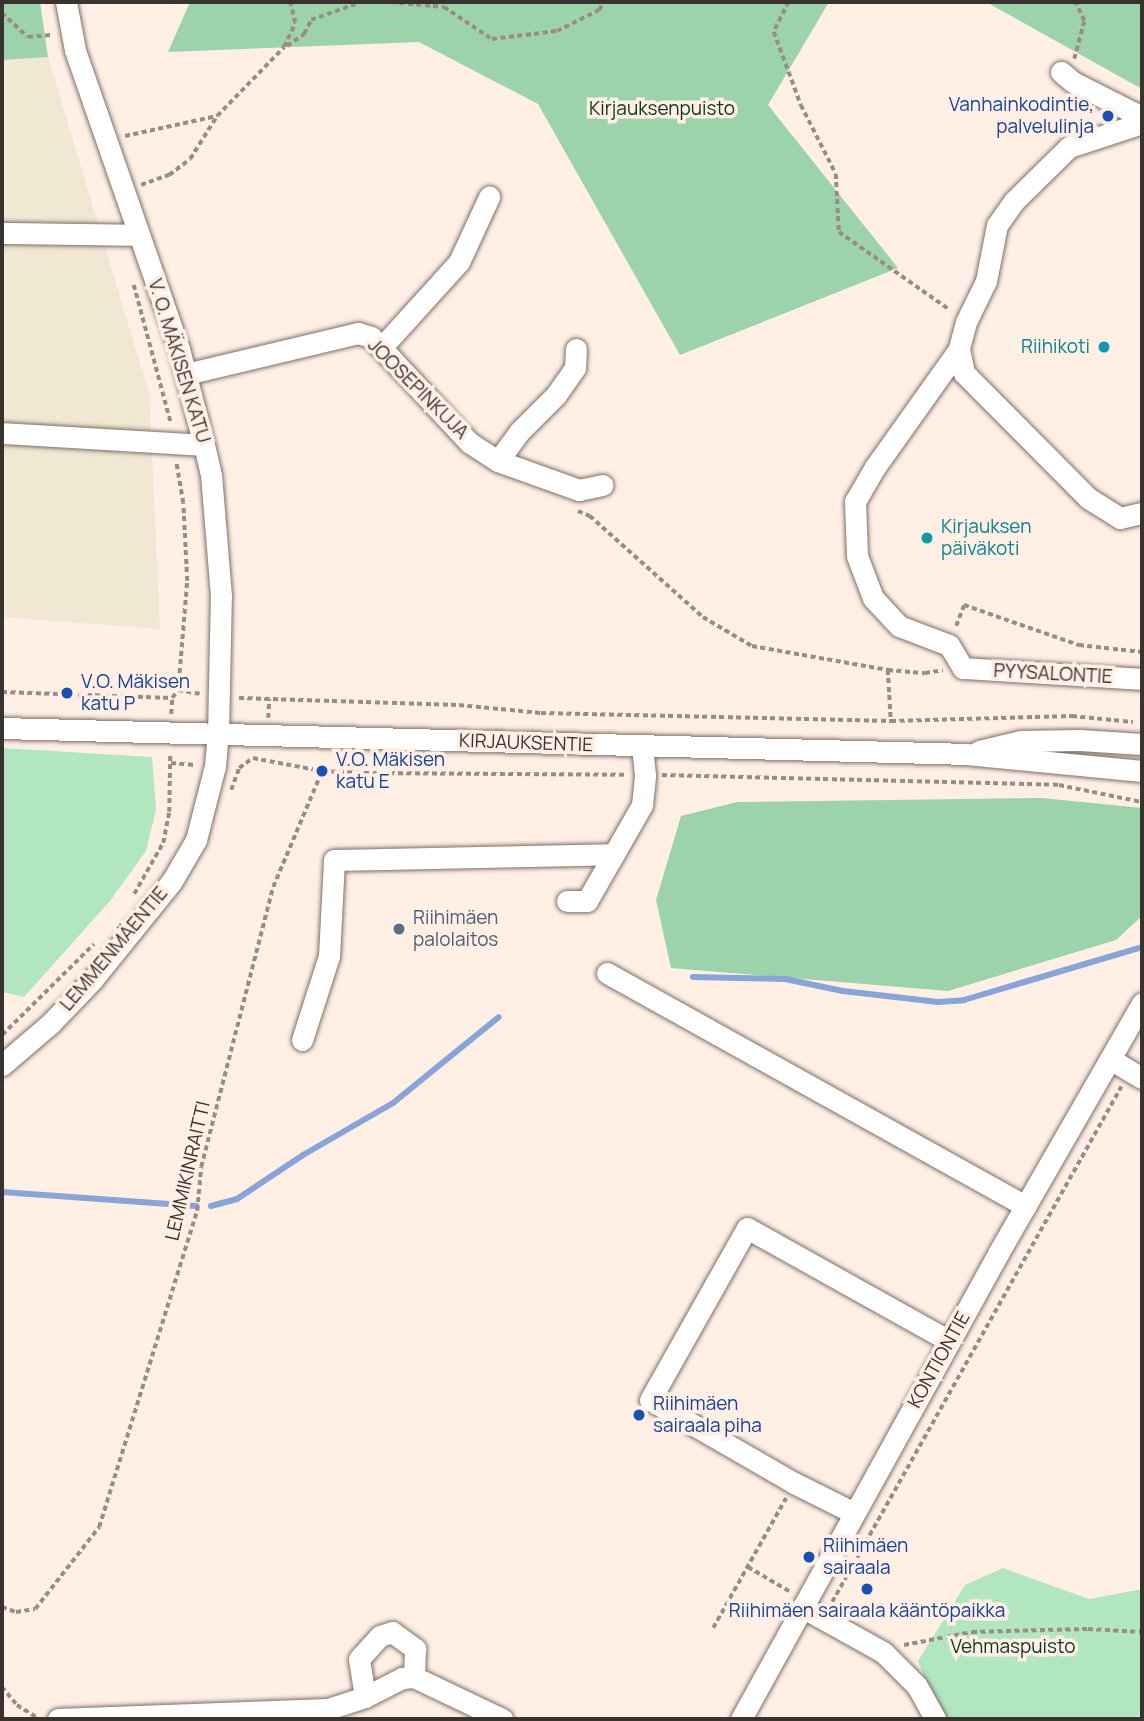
<!DOCTYPE html>
<html>
<head>
<meta charset="utf-8">
<style>
	body { margin:0 }
	#map { position:relative; width:1144px; height:1721px; overflow:hidden; background:#ffefe5; font-family:Manrope,sans-serif }
	div>[style] { position:absolute }
	[style*='--x'] { left:calc(var(--x)*1px); top:calc(var(--y)*1px); width:calc(var(--w)*1px); rotate:calc(var(--a)*1deg) }
	.industrial>* { inset:0; background:#f0e8d2 }
	.green>* { inset:0; background:#b2e6bf }
	.forest>* { inset:0; background:#9dd3aa }
	.stream>* { height:6px; margin:-3px; padding:0 3px; transform-origin:3px; border-radius:3px; background:#89a4d7 }
	.path>* { height:3.5px; margin-top:-1.75px; transform-origin:0; background:repeating-linear-gradient(90deg,#988d86 0 5px,transparent 0 8.5px) }
	.roads { filter:drop-shadow(0 0 2px #7e7068) drop-shadow(0 0 2px #7e7068) }
	.minor>* { height:21px; margin:-10.5px; padding:0 10.5px; transform-origin:10.5px; border-radius:10.5px; background:#fff }
	.dots>* { width:19px; height:19px; translate:-50% -50%; box-sizing:border-box; border:4px solid #ffefe5; border-radius:50% }
	span { translate:-50% -50%; white-space:nowrap; text-align:center; line-height:1.15; -webkit-text-stroke:7px #ffefe5; paint-order:stroke }
	.transit-label { font-size:19px; color:#164399 }
	.right { translate:-100% -50%; text-align:right }
	.left { translate:0 -50%; text-align:left }
	.park-label { font-size:19px; color:#0d361c }
	.culture-label { font-size:19px; color:#0d838f }
	.street-label { font-size:19px; color:#39332f }
	.service-label { font-size:19px; color:#4e5e75 }
	.frame { position:absolute; inset:0; border:4px solid #39332f; pointer-events:none }
</style>
</head>
<body>
<div id="map">
	<div class="industrial">
		<i style="clip-path:polygon(48px 57px,149px 393px,160px 629px,2px 617px,2px 60px)"></i>
	</div>
	<div class="green">
		<i style="clip-path:polygon(2px 748px,152px 757px,156px 810px,146px 851px,110px 901px,24px 997px,2px 992px)"></i>
		<i style="clip-path:polygon(1003px 1568px,1089px 1599px,1142px 1589px,1142px 1715px,1130px 1719px,940px 1719px,918px 1661px,965px 1585px)"></i>
	</div>
	<div class="forest">
		<i style="clip-path:polygon(2px 2px,40px 2px,48px 57px,2px 60px)"></i>
		<i style="clip-path:polygon(190px 2px,829px 2px,768px 105px,898px 268px,680px 355px,538px 104px,419px 42px,168px 52px)"></i>
		<i style="clip-path:polygon(986px 2px,1142px 2px,1142px 89px)"></i>
		<i style="clip-path:polygon(1042px 798px,1142px 808px,1142px 916px,1116px 940px,948px 991px,671px 968px,656px 900px,681px 816px,737px 802px)"></i>
	</div>
	<div class="stream">
		<i style="--x:693;--y:977;--w:92;--a:1.2"></i>
		<i style="--x:785;--y:979;--w:59;--a:11.7"></i>
		<i style="--x:843;--y:991;--w:96;--a:6.6"></i>
		<i style="--x:938;--y:1002;--w:26;--a:-4"></i>
		<i style="--x:964;--y:1000;--w:182;--a:-16.6"></i>
		<i style="--x:2;--y:1192;--w:195;--a:4.1"></i>
		<i style="--x:211;--y:1206;--w:27;--a:-15"></i>
		<i style="--x:237;--y:1199;--w:79;--a:-33.7"></i>
		<i style="--x:303;--y:1155;--w:104;--a:-30"></i>
		<i style="--x:393;--y:1103;--w:136;--a:-39.1"></i>
	</div>
	<div class="path">
		<i style="--x:391;--y:2;--w:53;--a:5.4"></i>
		<i style="--x:444;--y:7;--w:58;--a:33.7"></i>
		<i style="--x:492;--y:39;--w:65;--a:-7"></i>
		<i style="--x:557;--y:31;--w:47;--a:-26.6"></i>
		<i style="--x:599;--y:10;--w:9;--a:-58"></i>
		<i style="--x:789;--y:2;--w:34;--a:117"></i>
		<i style="--x:774;--y:32;--w:78;--a:69.7"></i>
		<i style="--x:801;--y:105;--w:77;--a:63.1"></i>
		<i style="--x:836;--y:174;--w:58;--a:87"></i>
		<i style="--x:839;--y:232;--w:136;--a:35.1"></i>
		<i style="--x:2;--y:13;--w:35;--a:43"></i>
		<i style="--x:28;--y:37;--w:25;--a:-5"></i>
		<i style="--x:287;--y:46;--w:21;--a:-35"></i>
		<i style="--x:304;--y:34;--w:16;--a:-63"></i>
		<i style="--x:311;--y:20;--w:53;--a:-19.8"></i>
		<i style="--x:1074;--y:59;--w:39;--a:-75"></i>
		<i style="--x:1084;--y:21;--w:21;--a:-115"></i>
		<i style="--x:125;--y:136;--w:94;--a:-12.3"></i>
		<i style="--x:217;--y:116;--w:96;--a:-45.8"></i>
		<i style="--x:284;--y:47;--w:26;--a:-65"></i>
		<i style="--x:295;--y:23;--w:22;--a:-103"></i>
		<i style="--x:141;--y:185;--w:30;--a:-20"></i>
		<i style="--x:169;--y:175;--w:26;--a:-37"></i>
		<i style="--x:190;--y:159;--w:51;--a:-57.9"></i>
		<i style="--x:134;--y:285;--w:143;--a:75"></i>
		<i style="--x:578;--y:511;--w:13;--a:23"></i>
		<i style="--x:590;--y:516;--w:152;--a:41.8"></i>
		<i style="--x:703;--y:617;--w:57;--a:30.6"></i>
		<i style="--x:752;--y:646;--w:138;--a:10"></i>
		<i style="--x:888;--y:670;--w:51;--a:86.6"></i>
		<i style="--x:956;--y:626;--w:22;--a:-69"></i>
		<i style="--x:964;--y:605;--w:122;--a:19.2"></i>
		<i style="--x:1079;--y:645;--w:63;--a:6.3"></i>
		<i style="--x:888;--y:670;--w:37;--a:5"></i>
		<i style="--x:925;--y:673;--w:18;--a:-9"></i>
		<i style="--x:178;--y:690;--w:22;--a:10"></i>
		<i style="--x:2;--y:692;--w:170;--a:2"></i>
		<i style="--x:239;--y:698;--w:220;--a:1.8"></i>
		<i style="--x:459;--y:705;--w:82;--a:5.6"></i>
		<i style="--x:541;--y:713;--w:350;--a:1.3"></i>
		<i style="--x:891;--y:721;--w:181;--a:-1.6"></i>
		<i style="--x:1072;--y:716;--w:61;--a:5.6"></i>
		<i style="--x:171;--y:714;--w:16;--a:-86"></i>
		<i style="--x:172;--y:698;--w:10;--a:-53"></i>
		<i style="--x:178;--y:690;--w:109;--a:-85.3"></i>
		<i style="--x:187;--y:581;--w:78;--a:-92.9"></i>
		<i style="--x:183;--y:503;--w:42;--a:-99.7"></i>
		<i style="--x:268;--y:718;--w:19;--a:-87"></i>
		<i style="--x:171;--y:763;--w:24;--a:5"></i>
		<i style="--x:662;--y:775;--w:397;--a:1.4"></i>
		<i style="--x:1059;--y:785;--w:85;--a:11.6"></i>
		<i style="--x:231;--y:790;--w:23;--a:-70"></i>
		<i style="--x:239;--y:768;--w:17;--a:-36"></i>
		<i style="--x:253;--y:758;--w:70;--a:10.7"></i>
		<i style="--x:322;--y:771;--w:42;--a:2.7"></i>
		<i style="--x:364;--y:773;--w:262;--a:0.4"></i>
		<i style="--x:134;--y:894;--w:59;--a:-60.4"></i>
		<i style="--x:163;--y:843;--w:32;--a:-79"></i>
		<i style="--x:169;--y:812;--w:59;--a:-89"></i>
		<i style="--x:2;--y:1035;--w:129;--a:-44.7"></i>
		<i style="--x:748;--y:1567;--w:48;--a:30.3"></i>
		<i style="--x:832;--y:1602;--w:591;--a:-60.7"></i>
		<i style="--x:2;--y:1607;--w:15;--a:20"></i>
		<i style="--x:16;--y:1612;--w:19;--a:-9"></i>
		<i style="--x:35;--y:1609;--w:104;--a:-52"></i>
		<i style="--x:99;--y:1527;--w:331;--a:-72.8"></i>
		<i style="--x:197;--y:1211;--w:44;--a:-84.8"></i>
		<i style="--x:201;--y:1167;--w:289;--a:-75.6"></i>
		<i style="--x:273;--y:887;--w:126;--a:-67.1"></i>
		<i style="--x:713;--y:1628;--w:149;--a:-60.7"></i>
		<i style="--x:904;--y:1645;--w:69;--a:-10.8"></i>
		<i style="--x:972;--y:1632;--w:116;--a:-1.5"></i>
		<i style="--x:1088;--y:1629;--w:54;--a:3.2"></i>
		<i style="--x:2;--y:1687;--w:23;--a:50"></i>
		<i style="--x:17;--y:1705;--w:26;--a:32"></i>
	</div>
	<div class="roads">
		<div class="minor">
			<i style="--x:1061;--y:72;--w:16;--a:40"></i>
			<i style="--x:1073;--y:82;--w:77;--a:26.9"></i>
			<i style="--x:1142;--y:123;--w:77;--a:161.8"></i>
			<i style="--x:1069;--y:147;--w:77;--a:135.5"></i>
			<i style="--x:1014;--y:201;--w:29;--a:125"></i>
			<i style="--x:997;--y:225;--w:57;--a:101.1"></i>
			<i style="--x:986;--y:281;--w:46;--a:116"></i>
			<i style="--x:966;--y:322;--w:28;--a:105"></i>
			<i style="--x:959;--y:349;--w:145;--a:125.4"></i>
			<i style="--x:875;--y:467;--w:39;--a:120"></i>
			<i style="--x:855;--y:501;--w:55;--a:87.9"></i>
			<i style="--x:857;--y:556;--w:45;--a:69.1"></i>
			<i style="--x:873;--y:598;--w:38;--a:47"></i>
			<i style="--x:899;--y:626;--w:53;--a:20.8"></i>
			<i style="--x:949;--y:645;--w:27;--a:59"></i>
			<i style="--x:963;--y:668;--w:179;--a:3.5"></i>
			<i style="--x:2;--y:233;--w:137;--a:0.8"></i>
			<i style="--x:381;--y:348;--w:116;--a:-47.8"></i>
			<i style="--x:459;--y:262;--w:72;--a:-65.2"></i>
			<i style="--x:959;--y:349;--w:25;--a:78"></i>
			<i style="--x:964;--y:373;--w:176;--a:45.2"></i>
			<i style="--x:1088;--y:498;--w:38;--a:32"></i>
			<i style="--x:1120;--y:518;--w:23;--a:-13"></i>
			<i style="--x:186;--y:374;--w:177;--a:-13.4"></i>
			<i style="--x:358;--y:333;--w:14;--a:17"></i>
			<i style="--x:371;--y:337;--w:145;--a:47"></i>
			<i style="--x:470;--y:443;--w:33;--a:33"></i>
			<i style="--x:498;--y:461;--w:86;--a:19.7"></i>
			<i style="--x:579;--y:490;--w:24;--a:-12"></i>
			<i style="--x:2;--y:433;--w:202;--a:3.4"></i>
			<i style="--x:498;--y:461;--w:36;--a:-54"></i>
			<i style="--x:519;--y:432;--w:52;--a:-45"></i>
			<i style="--x:556;--y:395;--w:33;--a:-55"></i>
			<i style="--x:575;--y:368;--w:19;--a:-87"></i>
			<i style="--x:2;--y:728;--w:964;--a:1.54"></i>
			<i style="--x:966;--y:754;--w:177;--a:5.5"></i>
			<i style="--x:979;--y:751;--w:43;--a:-13.4"></i>
			<i style="--x:1021;--y:741;--w:59;--a:-1"></i>
			<i style="--x:1080;--y:740;--w:62;--a:3.7"></i>
			<i style="--x:567;--y:901;--w:20;--a:0"></i>
			<i style="--x:587;--y:901;--w:111;--a:-60.2"></i>
			<i style="--x:642;--y:805;--w:30;--a:-84"></i>
			<i style="--x:645;--y:775;--w:28;--a:-96"></i>
			<i style="--x:607;--y:973;--w:479;--a:29.1"></i>
			<i style="--x:302;--y:1040;--w:88;--a:-72.2"></i>
			<i style="--x:329;--y:956;--w:96;--a:-87"></i>
			<i style="--x:334;--y:860;--w:280;--a:-1.2"></i>
			<i style="--x:1110;--y:1059;--w:37;--a:31"></i>
			<i style="--x:2;--y:1065;--w:65;--a:-40.6"></i>
			<i style="--x:51;--y:1023;--w:61;--a:-46.3"></i>
			<i style="--x:93;--y:979;--w:126;--a:-51.1"></i>
			<i style="--x:172;--y:881;--w:48;--a:-59.7"></i>
			<i style="--x:196;--y:840;--w:76;--a:-75.6"></i>
			<i style="--x:215;--y:766;--w:32;--a:-85"></i>
			<i style="--x:218;--y:734;--w:138;--a:-88.8"></i>
			<i style="--x:221;--y:596;--w:121;--a:-94.7"></i>
			<i style="--x:211;--y:475;--w:31;--a:-103"></i>
			<i style="--x:204;--y:445;--w:99;--a:-104.6"></i>
			<i style="--x:179;--y:349;--w:317;--a:-109.2"></i>
			<i style="--x:75;--y:50;--w:49;--a:-100.6"></i>
			<i style="--x:854;--y:1513;--w:67;--a:-153.4"></i>
			<i style="--x:794;--y:1483;--w:166;--a:-150"></i>
			<i style="--x:650;--y:1400;--w:197;--a:-60.6"></i>
			<i style="--x:747;--y:1228;--w:231;--a:29.2"></i>
			<i style="--x:802;--y:1607;--w:93;--a:29.1"></i>
			<i style="--x:883;--y:1652;--w:48;--a:45"></i>
			<i style="--x:917;--y:1686;--w:38;--a:61"></i>
			<i style="--x:365;--y:1697;--w:38;--a:-99"></i>
			<i style="--x:359;--y:1659;--w:31;--a:-48"></i>
			<i style="--x:380;--y:1636;--w:13;--a:-18"></i>
			<i style="--x:392;--y:1632;--w:29;--a:36"></i>
			<i style="--x:415;--y:1649;--w:28;--a:92"></i>
			<i style="--x:58;--y:1719;--w:270;--a:-2.1"></i>
			<i style="--x:328;--y:1709;--w:39;--a:-18"></i>
			<i style="--x:365;--y:1697;--w:42;--a:-27.2"></i>
			<i style="--x:402;--y:1678;--w:12;--a:-5"></i>
			<i style="--x:414;--y:1677;--w:98;--a:25.5"></i>
			<i style="--x:741;--y:1719;--w:534;--a:-61.08"></i>
			<i style="--x:999;--y:1252;--w:287;--a:-60.1"></i>
		</div>
	</div>
	<div class="dots">
		<i style="left:1108px;top:116px;background:#1a4fb4"></i>
		<i style="left:1104px;top:347px;background:#0f9aa8"></i>
		<i style="left:927px;top:538px;background:#0f9aa8"></i>
		<i style="left:67px;top:693px;background:#1a4fb4"></i>
		<i style="left:322px;top:771px;background:#1a4fb4"></i>
		<i style="left:399px;top:929px;background:#5c6f8a"></i>
		<i style="left:639px;top:1415px;background:#1a4fb4"></i>
		<i style="left:809px;top:1557px;background:#1a4fb4"></i>
		<i style="left:867px;top:1589px;background:#1a4fb4"></i>
	</div>
	<div class="transit-label">
		<span class="right" style="left:1094px;top:116px">Vanhainkodintie,<br>palvelulinja</span>
		<span class="left" style="left:81px;top:693px">V.O. Mäkisen<br>katu P</span>
		<span class="left" style="left:336px;top:771px">V.O. Mäkisen<br>katu E</span>
		<span class="left" style="left:653px;top:1415px">Riihimäen<br>sairaala piha</span>
		<span class="left" style="left:823px;top:1557px">Riihimäen<br>sairaala</span>
		<span style="left:867px;top:1611px">Riihimäen sairaala kääntöpaikka</span>
	</div>
	<div class="park-label">
		<span style="left:662px;top:109px">Kirjauksenpuisto</span>
		<span style="left:1013px;top:1647px">Vehmaspuisto</span>
	</div>
	<div class="culture-label">
		<span class="right" style="left:1090px;top:347px">Riihikoti</span>
		<span class="left" style="left:941px;top:538px">Kirjauksen<br>päiväkoti</span>
	</div>
	<div class="street-label">
		<span style="left:179px;top:361px;rotate:73deg">V. O. MÄKISEN KATU</span>
		<span style="left:418px;top:389px;rotate:45deg">JOOSEPINKUJA</span>
		<span style="left:1053px;top:674px;rotate:3deg">PYYSALONTIE</span>
		<span style="left:526px;top:743px;rotate:2deg">KIRJAUKSENTIE</span>
		<span style="left:114px;top:949px;rotate:-50deg">LEMMENMÄENTIE</span>
		<span style="left:188px;top:1171px;rotate:-77deg">LEMMIKINRAITTI</span>
		<span style="left:939px;top:1360px;rotate:-61deg">KONTIONTIE</span>
	</div>
	<div class="service-label">
		<span class="left" style="left:413px;top:929px">Riihimäen<br>palolaitos</span>
	</div>
	<div class="frame"></div>
</div>
</body>
</html>
